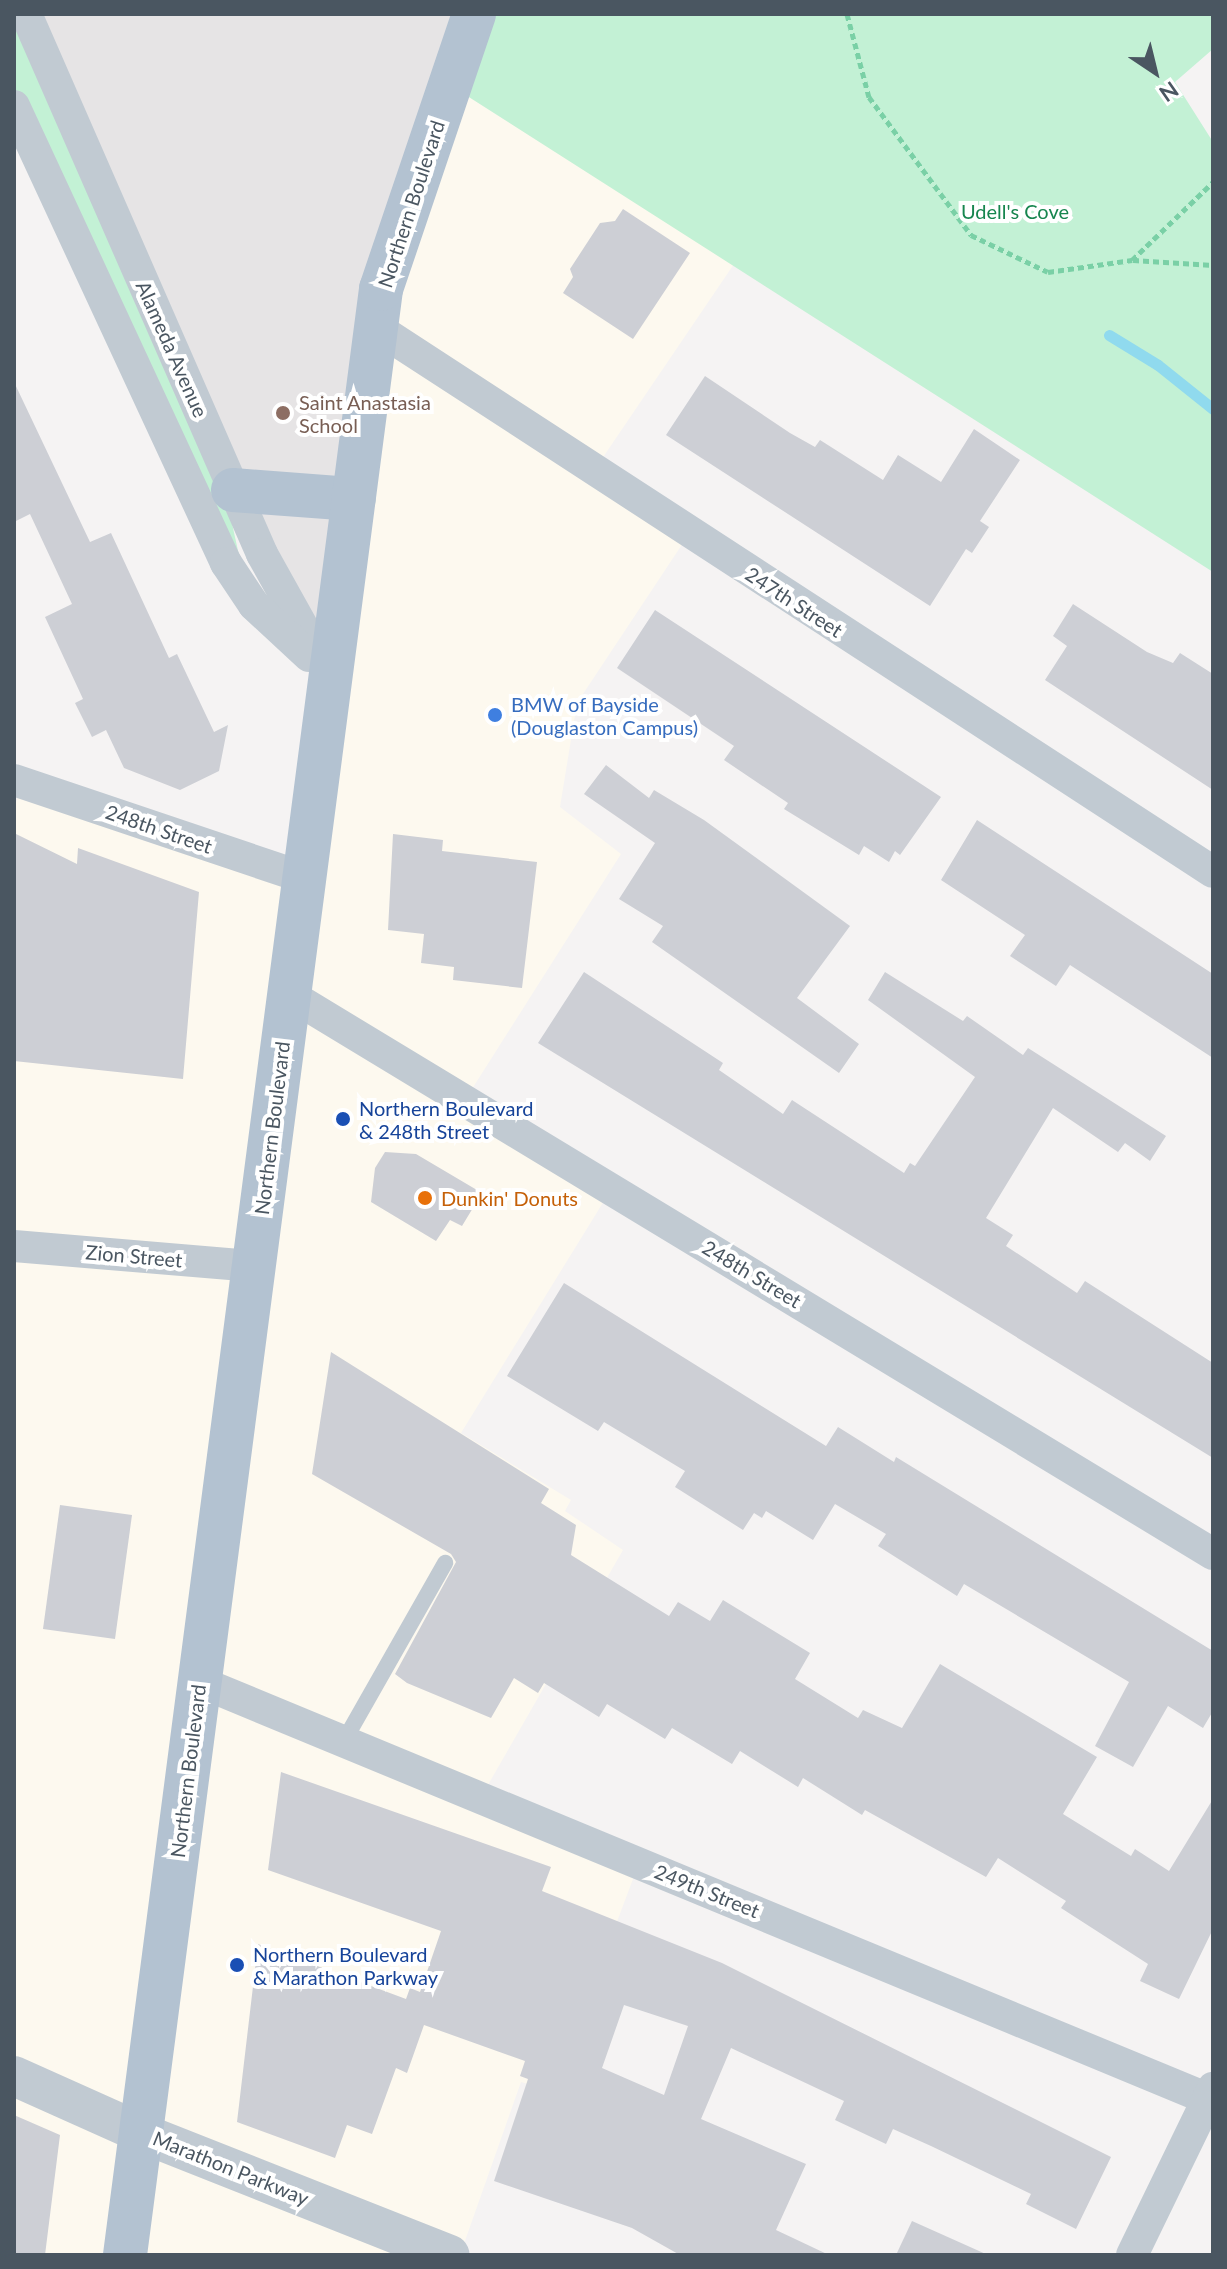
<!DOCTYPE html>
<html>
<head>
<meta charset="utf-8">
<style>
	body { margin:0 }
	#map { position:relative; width:1227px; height:2269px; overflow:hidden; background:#f5f3f3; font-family:Lato,sans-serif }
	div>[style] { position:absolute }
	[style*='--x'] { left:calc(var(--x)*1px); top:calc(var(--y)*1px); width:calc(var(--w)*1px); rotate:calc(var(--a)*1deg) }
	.commercial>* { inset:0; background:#fdf9ef }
	.education>* { inset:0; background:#e6e4e5 }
	.green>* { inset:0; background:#c3f1d5 }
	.stream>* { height:11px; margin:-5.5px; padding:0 5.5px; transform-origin:5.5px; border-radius:5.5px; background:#90daee }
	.building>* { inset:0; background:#cdcfd5 }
	.path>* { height:5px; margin-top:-2.5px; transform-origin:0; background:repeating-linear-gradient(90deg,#7ad0a6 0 6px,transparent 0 10px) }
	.service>* { height:16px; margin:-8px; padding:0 8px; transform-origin:8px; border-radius:8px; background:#c1cad2 }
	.minor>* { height:32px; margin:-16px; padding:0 16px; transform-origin:16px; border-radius:16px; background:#c1cad2 }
	.tertiary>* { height:40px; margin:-20px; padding:0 20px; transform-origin:20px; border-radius:20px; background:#c1cad2 }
	.primary>* { height:44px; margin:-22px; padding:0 22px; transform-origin:22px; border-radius:22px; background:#b3c2d1 }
	.dots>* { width:22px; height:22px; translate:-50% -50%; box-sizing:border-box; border:4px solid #fff; border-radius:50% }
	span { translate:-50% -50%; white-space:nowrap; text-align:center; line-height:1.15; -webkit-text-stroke:8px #fff; paint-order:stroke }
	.street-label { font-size:20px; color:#4a5661 }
	.park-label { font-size:20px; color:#17864f }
	.education-label { font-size:20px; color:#785e54 }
	.left { translate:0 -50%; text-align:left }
	.shop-label { font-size:20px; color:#366cbe }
	.transit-label { font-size:20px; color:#164399 }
	.food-label { font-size:20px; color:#c56008 }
	.frame { position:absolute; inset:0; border:16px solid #4a5661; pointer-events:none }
	.north { position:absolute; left:1115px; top:32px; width:80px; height:80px; -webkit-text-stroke:6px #fff; paint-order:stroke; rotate:145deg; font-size:22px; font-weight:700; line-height:32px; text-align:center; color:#4a5661 }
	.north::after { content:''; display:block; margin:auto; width:28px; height:36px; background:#4a5661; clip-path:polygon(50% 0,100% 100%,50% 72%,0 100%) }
</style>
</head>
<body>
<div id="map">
	<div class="commercial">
		<i style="clip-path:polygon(450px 85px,734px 264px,593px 472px,689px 534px,577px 703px,560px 807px,621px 854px,465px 1100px,612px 1188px,461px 1433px,571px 1500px,565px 1511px,623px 1550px,481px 1797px,639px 1863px,565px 2060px,544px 2089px,521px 2082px,460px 2255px,14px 2255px,14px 807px,24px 783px,304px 878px,377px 328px)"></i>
	</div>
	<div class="education">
		<i style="clip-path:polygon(28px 14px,474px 14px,381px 289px,331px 678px)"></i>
	</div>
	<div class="green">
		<i style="clip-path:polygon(14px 14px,228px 505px,240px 560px,214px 526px,14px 90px)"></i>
		<i style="clip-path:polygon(474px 14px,1213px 14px,1213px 49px,1175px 82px,1213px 142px,1213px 572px,450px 85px)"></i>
	</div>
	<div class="stream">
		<i style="--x:1109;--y:335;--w:57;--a:31.5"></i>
		<i style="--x:1158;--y:365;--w:70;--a:38.7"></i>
	</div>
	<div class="building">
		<i style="clip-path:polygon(623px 209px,690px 253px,633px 339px,563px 293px,573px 277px,570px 269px,600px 223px,615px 221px)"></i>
		<i style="clip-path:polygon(705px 376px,790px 433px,815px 447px,820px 440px,883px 480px,898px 455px,941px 482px,974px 429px,1020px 460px,980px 521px,989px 527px,972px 553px,966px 549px,930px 606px,666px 435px)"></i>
		<i style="clip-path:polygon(14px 382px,90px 542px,111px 533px,169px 658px,177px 654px,214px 732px,228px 725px,219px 771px,180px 790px,124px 768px,106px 730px,92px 737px,75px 703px,83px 699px,45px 617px,72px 604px,30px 514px,14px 522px)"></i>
		<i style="clip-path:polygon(1073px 604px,1147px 652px,1173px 663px,1180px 653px,1213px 674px,1213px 790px,1045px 680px,1067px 646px,1053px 636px)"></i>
		<i style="clip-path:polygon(655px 610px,941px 797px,900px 855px,895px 851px,889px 862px,864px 846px,859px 855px,784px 809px,788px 803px,724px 760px,734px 746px,617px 668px)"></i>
		<i style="clip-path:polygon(606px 765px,649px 798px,654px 790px,704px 820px,850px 926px,797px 998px,859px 1044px,839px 1073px,652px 942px,663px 926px,619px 899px,655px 843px,584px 794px)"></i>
		<i style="clip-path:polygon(977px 820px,1213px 974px,1213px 1058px,1070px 965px,1056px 986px,1010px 956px,1025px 935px,941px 880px)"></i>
		<i style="clip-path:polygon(14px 833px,77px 864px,78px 848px,199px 892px,183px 1079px,14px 1061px)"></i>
		<i style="clip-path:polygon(393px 834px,443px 840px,442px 851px,537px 862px,522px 988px,453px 980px,454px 967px,421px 963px,424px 934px,388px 930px)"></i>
		<i style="clip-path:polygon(584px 972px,723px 1063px,719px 1070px,783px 1114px,792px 1100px,904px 1173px,910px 1163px,915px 1166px,975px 1077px,868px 1000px,885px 972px,963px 1021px,967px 1016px,1023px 1055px,1028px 1048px,1166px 1136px,1150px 1161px,1125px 1143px,1118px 1152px,1053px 1108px,986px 1218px,1013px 1235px,1006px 1246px,1077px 1293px,1085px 1281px,1213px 1363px,1213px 1458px,538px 1043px)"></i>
		<i style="clip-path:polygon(385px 1152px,416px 1154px,482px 1193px,462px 1226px,450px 1220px,436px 1241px,371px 1202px,375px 1168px)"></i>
		<i style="clip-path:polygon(564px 1283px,826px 1446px,838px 1427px,894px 1462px,896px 1457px,1213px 1651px,1213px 1711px,1203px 1728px,1168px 1706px,1133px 1767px,1095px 1746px,1129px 1682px,964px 1584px,957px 1596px,878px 1546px,886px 1534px,835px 1504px,813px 1540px,766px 1511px,762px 1518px,754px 1513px,743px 1530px,675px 1487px,685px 1471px,604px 1422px,598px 1431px,507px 1376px)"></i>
		<i style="clip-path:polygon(331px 1352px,549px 1489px,541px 1503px,576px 1525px,571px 1555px,669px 1616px,678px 1602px,710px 1621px,723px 1600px,810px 1653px,795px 1679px,858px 1718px,863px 1710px,902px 1728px,940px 1664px,1097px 1757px,1063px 1814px,1131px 1856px,1135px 1849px,1169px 1871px,1213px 1799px,1213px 1929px,1179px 1999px,1140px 1981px,1148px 1964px,1061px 1908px,1066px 1901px,998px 1858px,986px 1877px,865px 1810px,862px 1815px,803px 1778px,798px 1787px,740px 1751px,732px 1764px,672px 1728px,665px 1739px,607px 1704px,599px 1717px,544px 1683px,538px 1693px,514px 1678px,491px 1718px,407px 1683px,395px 1674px,456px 1562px,451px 1554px,312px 1474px)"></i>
		<i style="clip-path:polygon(60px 1505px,132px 1515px,115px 1639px,43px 1629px)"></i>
		<i style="clip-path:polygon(evenodd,281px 1772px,551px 1867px,542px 1891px,722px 1963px,1111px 2157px,1076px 2229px,1026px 2204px,1031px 2194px,931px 2146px,893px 2129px,886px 2144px,835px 2120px,844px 2101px,731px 2048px,701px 2119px,806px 2164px,776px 2230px,829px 2255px,680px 2255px,632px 2228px,494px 2181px,528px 2079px,520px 2076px,525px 2061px,424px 2025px,407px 2073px,396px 2068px,372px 2134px,347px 2125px,335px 2158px,237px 2122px,258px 1944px,406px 1999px,410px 1988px,420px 1992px,441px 1931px,268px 1870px,281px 1772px,624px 2005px,688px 2026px,664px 2095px,602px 2068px,624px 2005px)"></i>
		<i style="clip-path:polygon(14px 2115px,60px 2135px,45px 2255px,14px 2255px)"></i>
		<i style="clip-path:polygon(912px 2221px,988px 2255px,896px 2255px)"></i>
	</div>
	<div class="path">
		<i style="--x:847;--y:14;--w:86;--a:75.2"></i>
		<i style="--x:869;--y:97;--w:172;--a:53.5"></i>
		<i style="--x:971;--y:235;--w:85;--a:25.7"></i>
		<i style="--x:1048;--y:272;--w:85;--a:-8.1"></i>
		<i style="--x:1132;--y:260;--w:112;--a:-43.9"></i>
		<i style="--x:1133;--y:260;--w:80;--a:3.6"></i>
	</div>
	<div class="service">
		<i style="--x:344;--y:1741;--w:205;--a:-60.4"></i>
	</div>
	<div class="minor">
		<i style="--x:26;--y:14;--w:589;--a:66.39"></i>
		<i style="--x:262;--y:554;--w:142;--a:60.9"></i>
		<i style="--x:14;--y:106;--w:504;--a:65.11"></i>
		<i style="--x:226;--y:563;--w:50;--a:56.3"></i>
		<i style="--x:254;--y:605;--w:75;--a:42.8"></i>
		<i style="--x:377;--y:328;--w:997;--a:33.05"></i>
		<i style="--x:14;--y:780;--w:307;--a:18.6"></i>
		<i style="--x:290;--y:995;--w:1079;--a:31.2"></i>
		<i style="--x:14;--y:1246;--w:241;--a:4.8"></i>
		<i style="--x:200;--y:1682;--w:1096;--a:22.47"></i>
		<i style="--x:1132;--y:2255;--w:186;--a:-64.1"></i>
	</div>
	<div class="tertiary">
		<i style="--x:14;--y:2076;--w:137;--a:24.1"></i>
		<i style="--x:139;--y:2132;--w:334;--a:21.6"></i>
	</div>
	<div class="primary">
		<i style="--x:233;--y:490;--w:121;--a:4.3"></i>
		<i style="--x:125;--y:2255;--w:1983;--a:-82.58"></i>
		<i style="--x:381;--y:289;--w:290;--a:-71.3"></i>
	</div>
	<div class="dots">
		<i style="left:283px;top:413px;background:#8d6e63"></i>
		<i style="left:495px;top:715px;background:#3f7fe0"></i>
		<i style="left:343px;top:1119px;background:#1a4fb4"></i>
		<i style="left:425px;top:1198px;background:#e8710a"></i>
		<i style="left:237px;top:1965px;background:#1a4fb4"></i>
	</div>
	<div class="street-label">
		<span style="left:411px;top:204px;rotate:-72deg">Northern Boulevard</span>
		<span style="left:172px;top:349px;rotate:66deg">Alameda Avenue</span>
		<span style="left:794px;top:602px;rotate:33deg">247th Street</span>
		<span style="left:159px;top:829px;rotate:19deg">248th Street</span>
		<span style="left:272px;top:1128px;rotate:-83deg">Northern Boulevard</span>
		<span style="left:134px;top:1256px;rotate:5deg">Zion Street</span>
		<span style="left:752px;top:1274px;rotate:31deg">248th Street</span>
		<span style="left:188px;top:1771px;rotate:-83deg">Northern Boulevard</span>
		<span style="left:707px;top:1891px;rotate:22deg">249th Street</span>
		<span style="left:231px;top:2168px;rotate:22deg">Marathon Parkway</span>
	</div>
	<div class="park-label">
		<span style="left:1015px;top:211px">Udell's Cove</span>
	</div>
	<div class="education-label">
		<span class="left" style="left:299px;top:414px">Saint Anastasia<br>School</span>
	</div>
	<div class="shop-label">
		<span class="left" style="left:511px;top:716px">BMW of Bayside<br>(Douglaston Campus)</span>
	</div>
	<div class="transit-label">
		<span class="left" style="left:359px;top:1120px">Northern Boulevard<br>&amp; 248th Street</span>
		<span class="left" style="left:253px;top:1966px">Northern Boulevard<br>&amp; Marathon Parkway</span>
	</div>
	<div class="food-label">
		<span class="left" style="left:441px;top:1198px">Dunkin' Donuts</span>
	</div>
	<div class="frame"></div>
	<div class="north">N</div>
</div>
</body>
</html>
